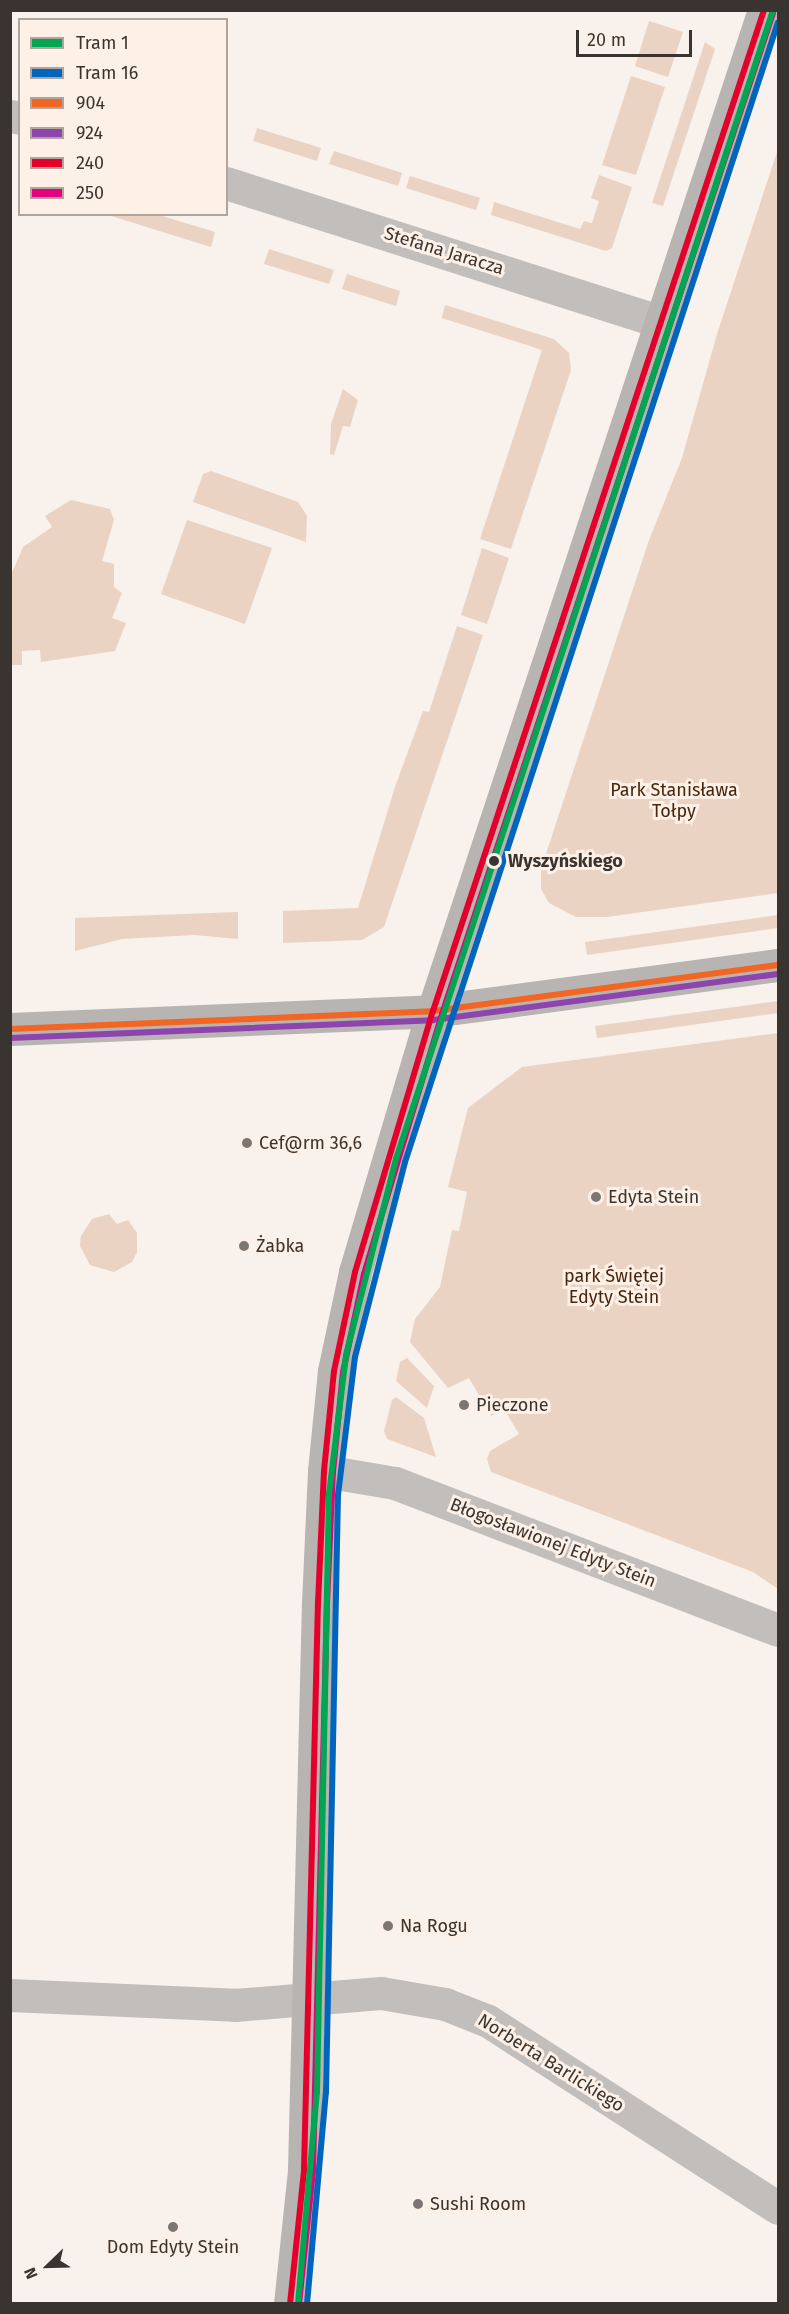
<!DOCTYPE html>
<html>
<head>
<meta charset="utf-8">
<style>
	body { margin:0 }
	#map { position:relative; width:789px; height:2314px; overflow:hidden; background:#f8f1ec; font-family:"Fira Sans",sans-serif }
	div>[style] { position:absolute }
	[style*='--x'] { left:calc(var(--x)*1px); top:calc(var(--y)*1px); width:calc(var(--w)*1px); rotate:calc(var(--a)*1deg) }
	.green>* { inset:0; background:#ead3c3 }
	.street>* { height:33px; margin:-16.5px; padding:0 16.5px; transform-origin:16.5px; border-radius:16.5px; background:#c1bebc }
	.secondary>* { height:33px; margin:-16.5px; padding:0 16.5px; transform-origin:16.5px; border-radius:16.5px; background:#b7b4b1 }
	.bus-1>* { height:6px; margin:-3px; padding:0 3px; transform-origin:3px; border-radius:3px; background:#f26522 }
	.bus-2>* { height:6px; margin:-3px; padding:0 3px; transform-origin:3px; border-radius:3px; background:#8e44ad }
	.bus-3>* { height:6px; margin:-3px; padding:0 3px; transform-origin:3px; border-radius:3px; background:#e4002b }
	.bus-4>* { height:6px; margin:-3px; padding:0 3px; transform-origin:3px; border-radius:3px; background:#e5007d }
	.tram-1>* { height:6px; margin:-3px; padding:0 3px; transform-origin:3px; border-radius:3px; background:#00a651 }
	.tram-2>* { height:6px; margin:-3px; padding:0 3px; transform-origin:3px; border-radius:3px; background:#0065bd }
	.dots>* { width:16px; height:16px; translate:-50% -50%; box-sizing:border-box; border:3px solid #fdf0e7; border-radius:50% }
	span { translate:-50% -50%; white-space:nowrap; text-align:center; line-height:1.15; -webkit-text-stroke:6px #fdf0e7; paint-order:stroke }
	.street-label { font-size:18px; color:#3a3430 }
	.park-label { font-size:18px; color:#47260d }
	.stop-label { font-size:18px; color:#3a3430; font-weight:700 }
	.left { translate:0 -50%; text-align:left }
	.poi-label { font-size:18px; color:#3a3430 }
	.frame { position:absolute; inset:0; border:12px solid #3a3430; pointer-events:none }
	.legend { position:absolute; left:18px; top:18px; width:210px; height:198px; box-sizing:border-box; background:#fdf0e7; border:2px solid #afa59e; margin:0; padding:8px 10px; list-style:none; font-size:18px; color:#3a3430 }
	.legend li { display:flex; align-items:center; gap:12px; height:30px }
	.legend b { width:30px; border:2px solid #afa59e }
	.north { position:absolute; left:18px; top:2236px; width:60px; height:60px; -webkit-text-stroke:4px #fdf0e7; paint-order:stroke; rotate:247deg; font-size:16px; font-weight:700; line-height:24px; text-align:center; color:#3a3430 }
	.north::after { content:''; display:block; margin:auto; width:21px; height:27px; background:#3a3430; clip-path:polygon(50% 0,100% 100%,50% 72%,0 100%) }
	.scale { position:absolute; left:576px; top:30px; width:116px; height:27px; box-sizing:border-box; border:3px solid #3a3430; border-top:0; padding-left:8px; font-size:18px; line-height:21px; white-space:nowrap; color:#3a3430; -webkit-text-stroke:4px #fdf0e7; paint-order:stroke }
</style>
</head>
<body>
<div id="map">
	<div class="green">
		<i style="clip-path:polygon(649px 21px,683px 32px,668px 77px,635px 66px)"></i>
		<i style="clip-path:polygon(705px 42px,715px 49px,663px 206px,652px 203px)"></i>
		<i style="clip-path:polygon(631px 76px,665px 87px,636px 175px,602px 165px)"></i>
		<i style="clip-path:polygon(257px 128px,321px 148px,317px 161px,253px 141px)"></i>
		<i style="clip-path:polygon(778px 149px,778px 893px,607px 917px,576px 917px,549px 903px,541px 889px,541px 869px,649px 540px,682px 458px,717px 334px)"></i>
		<i style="clip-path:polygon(334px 151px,402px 173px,398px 186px,329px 164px)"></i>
		<i style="clip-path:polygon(599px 175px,632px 187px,612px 248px,606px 251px,491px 215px,494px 202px,580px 229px,584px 221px,592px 223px,599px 201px,591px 198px)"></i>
		<i style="clip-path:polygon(410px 176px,480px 198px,476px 210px,406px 188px)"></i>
		<i style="clip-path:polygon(108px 215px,159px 215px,215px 232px,211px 247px)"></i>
		<i style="clip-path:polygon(269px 249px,334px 270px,329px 284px,264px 264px)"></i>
		<i style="clip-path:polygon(347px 274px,400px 291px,396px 306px,342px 289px)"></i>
		<i style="clip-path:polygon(445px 305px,554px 339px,569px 353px,571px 370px,511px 549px,480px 539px,542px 350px,442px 318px,441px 321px)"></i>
		<i style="clip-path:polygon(343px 389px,358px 400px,350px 427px,343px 426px,334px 455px,330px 454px,331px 424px)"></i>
		<i style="clip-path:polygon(211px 471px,298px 502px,307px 516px,306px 542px,193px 502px,203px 474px)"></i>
		<i style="clip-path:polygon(71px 500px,110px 509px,114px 520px,102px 561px,114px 564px,114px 587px,122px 593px,112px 618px,126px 623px,115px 651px,41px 662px,40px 650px,22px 651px,22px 665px,11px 665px,11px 575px,23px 547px,52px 527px,45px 516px)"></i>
		<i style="clip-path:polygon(187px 520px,272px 548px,245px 624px,161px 594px)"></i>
		<i style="clip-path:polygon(482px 548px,509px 558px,487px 624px,461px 615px)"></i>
		<i style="clip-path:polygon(457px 626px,483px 635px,384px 927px,362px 940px,283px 943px,283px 911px,358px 908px,395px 787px,423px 711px,429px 712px)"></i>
		<i style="clip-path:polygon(238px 912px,238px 939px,194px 935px,122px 939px,75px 951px,75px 918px)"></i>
		<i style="clip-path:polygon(778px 915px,778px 928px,587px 955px,585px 942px)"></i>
		<i style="clip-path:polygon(778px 1001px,778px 1013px,597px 1038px,595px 1026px)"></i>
		<i style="clip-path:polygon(778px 1033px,778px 1589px,753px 1572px,491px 1472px,487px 1459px,490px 1451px,519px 1434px,504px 1409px,491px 1416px,469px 1378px,448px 1388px,410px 1342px,415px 1319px,440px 1287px,452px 1230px,459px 1231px,467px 1192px,448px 1187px,468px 1108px,522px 1067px)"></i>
		<i style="clip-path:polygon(109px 1214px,117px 1224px,128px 1220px,137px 1233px,137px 1252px,132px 1262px,114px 1272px,90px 1265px,80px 1246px,81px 1236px,92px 1219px)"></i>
		<i style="clip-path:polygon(407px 1358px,434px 1386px,427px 1408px,396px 1381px,400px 1362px)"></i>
		<i style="clip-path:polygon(396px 1397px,424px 1418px,436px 1457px,387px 1439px,384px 1431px,392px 1400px)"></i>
	</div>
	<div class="street">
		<i style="--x:10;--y:116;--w:10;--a:11"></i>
		<i style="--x:226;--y:183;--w:457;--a:17.7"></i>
		<i style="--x:324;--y:1471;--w:72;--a:9.6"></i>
		<i style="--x:395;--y:1483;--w:410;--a:21"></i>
		<i style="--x:10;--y:1995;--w:225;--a:2.5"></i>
		<i style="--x:235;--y:2005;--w:146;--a:-4.7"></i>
		<i style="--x:381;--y:1993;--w:65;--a:9.8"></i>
		<i style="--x:445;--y:2004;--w:46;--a:21.6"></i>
		<i style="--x:488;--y:2021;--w:345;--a:32.8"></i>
	</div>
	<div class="secondary">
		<i style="--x:10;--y:1029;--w:423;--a:-2.4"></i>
		<i style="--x:433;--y:1011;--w:348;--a:-7.6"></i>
		<i style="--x:290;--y:2304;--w:135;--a:-84"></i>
		<i style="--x:304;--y:2170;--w:567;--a:-88.59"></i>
		<i style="--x:318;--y:1603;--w:132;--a:-87.4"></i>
		<i style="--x:324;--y:1471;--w:100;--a:-84.3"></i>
		<i style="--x:334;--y:1371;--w:101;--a:-78"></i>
		<i style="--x:355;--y:1272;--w:272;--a:-73.4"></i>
		<i style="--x:433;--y:1011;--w:1054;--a:-71.7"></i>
	</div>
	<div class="bus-1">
		<i style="--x:10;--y:1029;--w:423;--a:-2.4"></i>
		<i style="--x:433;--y:1011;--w:348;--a:-7.6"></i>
	</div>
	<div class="bus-2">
		<i style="--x:10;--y:1038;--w:423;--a:-2.4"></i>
		<i style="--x:433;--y:1020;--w:348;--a:-7.6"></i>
	</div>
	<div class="bus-3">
		<i style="--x:290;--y:2304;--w:135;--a:-84"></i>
		<i style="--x:304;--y:2170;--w:567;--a:-88.59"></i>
		<i style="--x:318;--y:1603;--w:132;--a:-87.4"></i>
		<i style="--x:324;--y:1471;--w:100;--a:-84.3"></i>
		<i style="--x:334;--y:1371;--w:101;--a:-78"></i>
		<i style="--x:355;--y:1272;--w:272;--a:-73.4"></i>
		<i style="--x:433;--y:1011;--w:1054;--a:-71.7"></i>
	</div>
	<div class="bus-4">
		<i style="--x:299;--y:2304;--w:135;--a:-84"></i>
		<i style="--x:313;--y:2170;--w:567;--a:-88.59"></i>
		<i style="--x:327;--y:1603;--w:131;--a:-87.4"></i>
		<i style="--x:333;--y:1472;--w:100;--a:-84.3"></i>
		<i style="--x:343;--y:1372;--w:100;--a:-77.9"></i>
		<i style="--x:364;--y:1274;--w:271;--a:-73.3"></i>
		<i style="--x:442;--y:1014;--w:1054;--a:-71.7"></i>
	</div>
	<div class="tram-1">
		<i style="--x:298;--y:2304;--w:213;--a:-84.9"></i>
		<i style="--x:317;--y:2092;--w:598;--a:-88.85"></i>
		<i style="--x:329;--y:1494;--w:140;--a:-83"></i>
		<i style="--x:346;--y:1355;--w:202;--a:-75.7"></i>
		<i style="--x:396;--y:1159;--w:1209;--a:-71.83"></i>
	</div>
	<div class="tram-2">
		<i style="--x:307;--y:2304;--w:213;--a:-84.9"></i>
		<i style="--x:326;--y:2092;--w:597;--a:-88.85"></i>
		<i style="--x:338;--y:1495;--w:139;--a:-83"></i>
		<i style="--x:355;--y:1357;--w:201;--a:-75.6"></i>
		<i style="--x:405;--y:1162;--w:1199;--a:-71.88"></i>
	</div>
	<div class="dots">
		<i style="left:494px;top:861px;background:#3a3430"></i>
		<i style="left:247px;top:1143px;background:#7c7672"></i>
		<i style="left:596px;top:1197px;background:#7c7672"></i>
		<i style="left:244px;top:1246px;background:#7c7672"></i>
		<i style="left:464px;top:1405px;background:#7c7672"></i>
		<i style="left:388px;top:1926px;background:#7c7672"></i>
		<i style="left:418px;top:2204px;background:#7c7672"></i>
		<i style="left:173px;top:2227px;background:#7c7672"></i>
	</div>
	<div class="street-label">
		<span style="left:444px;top:251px;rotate:17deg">Stefana Jaracza</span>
		<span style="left:553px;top:1543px;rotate:21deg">Błogosławionej Edyty Stein</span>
		<span style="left:551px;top:2063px;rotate:32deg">Norberta Barlickiego</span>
	</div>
	<div class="park-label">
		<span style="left:674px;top:801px">Park Stanisława<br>Tołpy</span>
		<span style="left:614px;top:1287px">park Świętej<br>Edyty Stein</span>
	</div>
	<div class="stop-label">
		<span class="left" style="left:508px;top:861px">Wyszyńskiego</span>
	</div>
	<div class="poi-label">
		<span class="left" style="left:259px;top:1143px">Cef@rm 36,6</span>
		<span class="left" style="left:608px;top:1197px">Edyta Stein</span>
		<span class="left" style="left:256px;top:1246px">Żabka</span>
		<span class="left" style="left:476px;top:1405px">Pieczone</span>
		<span class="left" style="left:400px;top:1926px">Na Rogu</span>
		<span class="left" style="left:430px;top:2204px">Sushi Room</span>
		<span style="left:173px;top:2247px">Dom Edyty Stein</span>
	</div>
	<div class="frame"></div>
	<ul class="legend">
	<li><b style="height:8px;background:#00a651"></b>Tram 1</li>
	<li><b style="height:8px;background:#0065bd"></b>Tram 16</li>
	<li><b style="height:8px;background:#f26522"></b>904</li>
	<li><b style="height:8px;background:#8e44ad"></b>924</li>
	<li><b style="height:8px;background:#e4002b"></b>240</li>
	<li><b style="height:8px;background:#e5007d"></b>250</li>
	</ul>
	<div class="north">N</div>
	<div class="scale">20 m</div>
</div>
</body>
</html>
